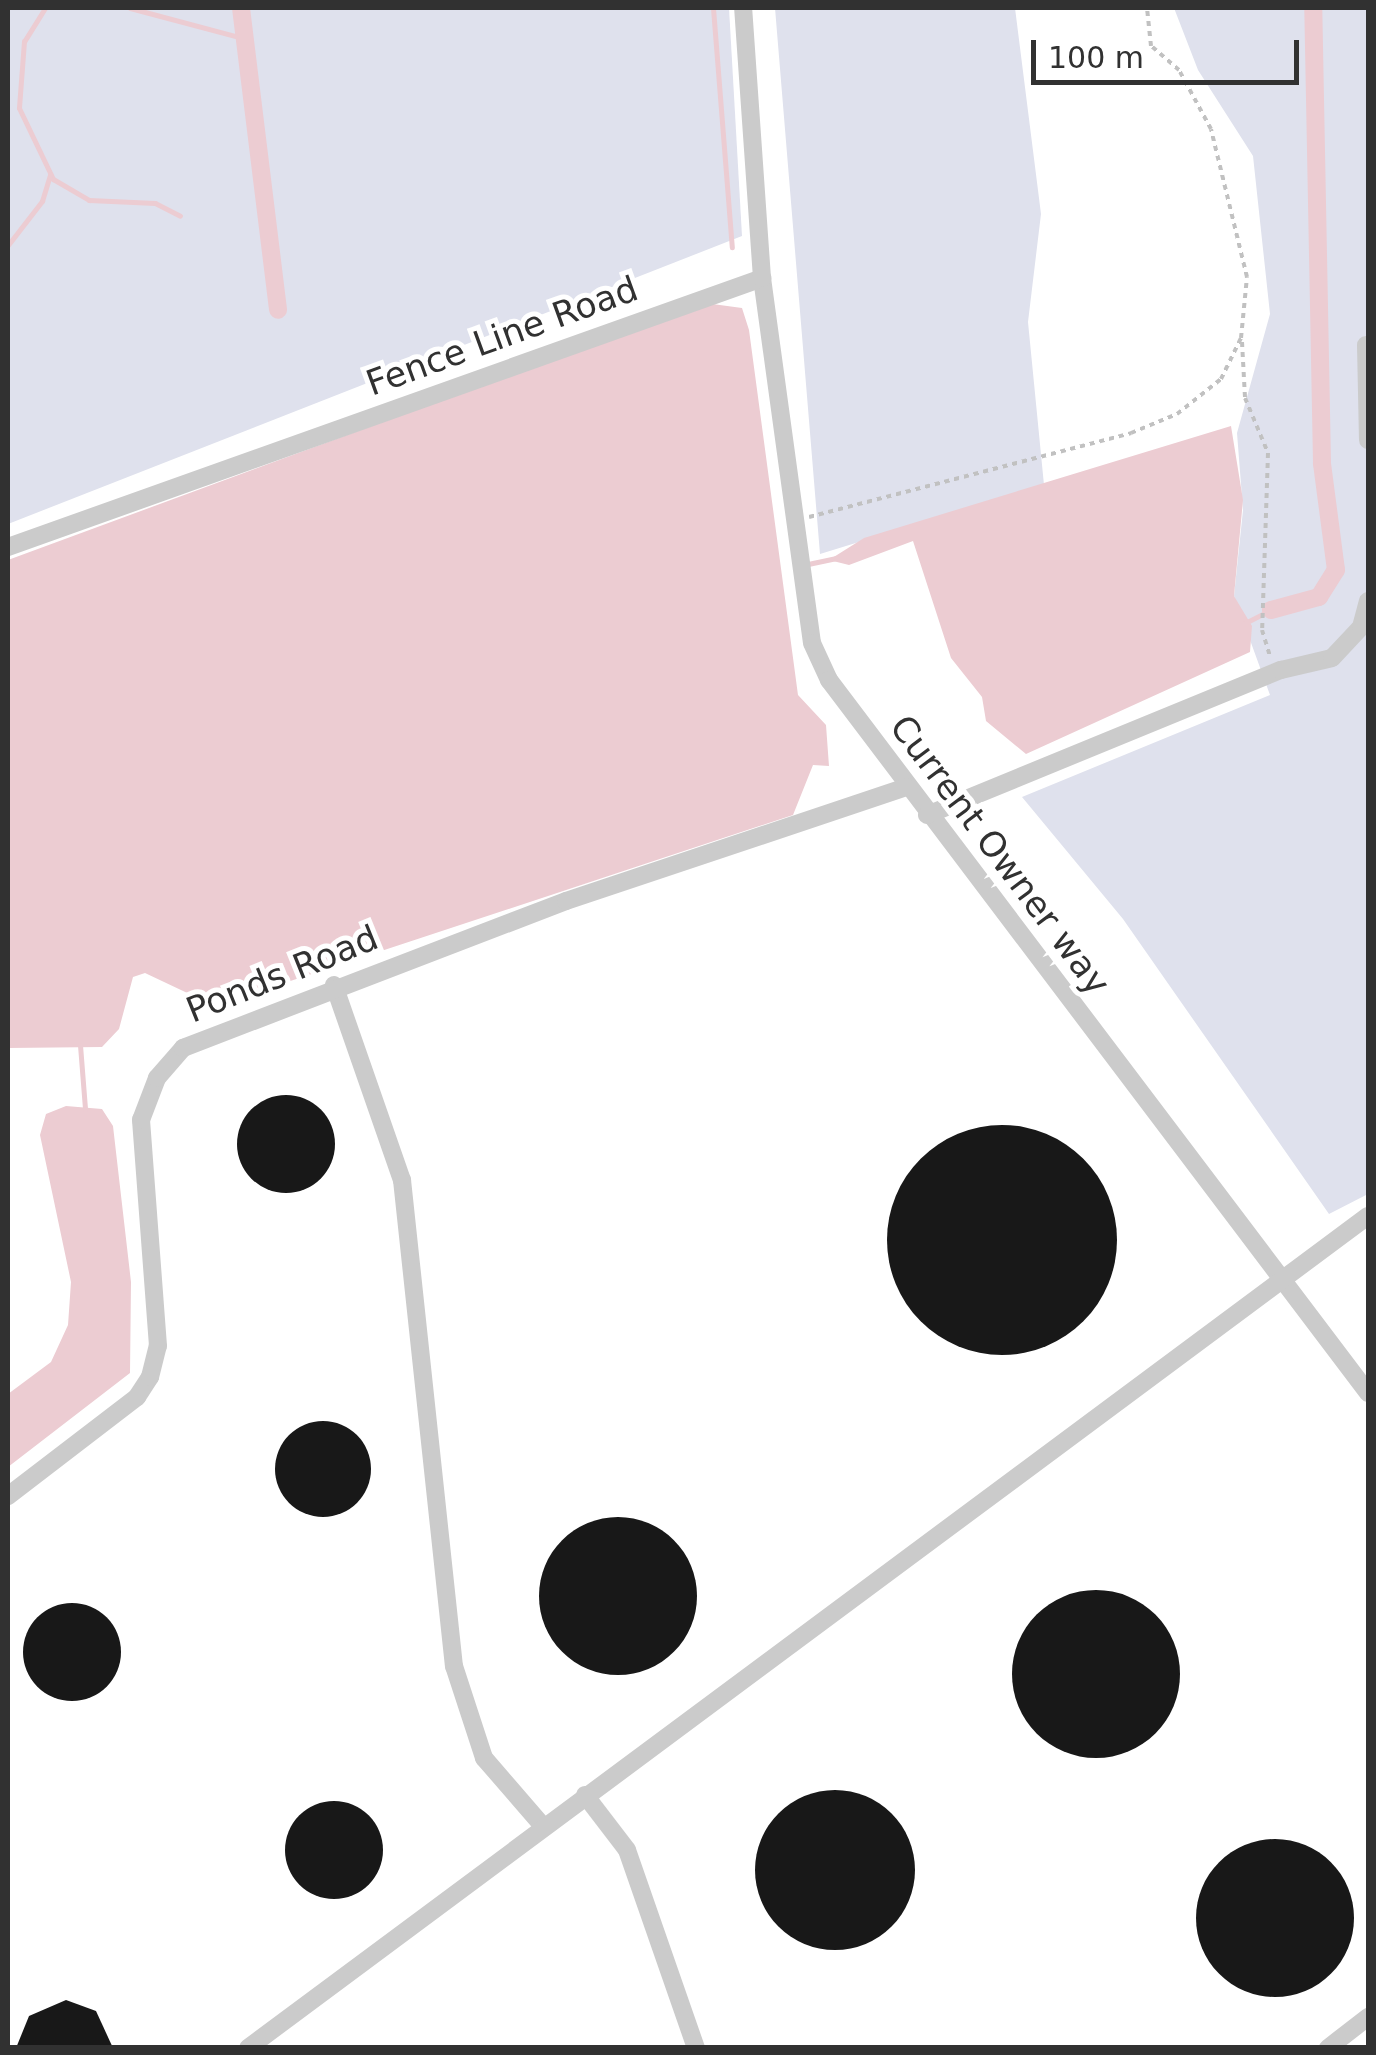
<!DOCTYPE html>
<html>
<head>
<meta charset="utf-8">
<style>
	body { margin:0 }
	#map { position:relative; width:1376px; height:2055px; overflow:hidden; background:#fff; font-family:"DejaVu Sans",sans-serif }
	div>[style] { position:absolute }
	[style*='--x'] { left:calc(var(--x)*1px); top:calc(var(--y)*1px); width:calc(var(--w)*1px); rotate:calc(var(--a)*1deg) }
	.green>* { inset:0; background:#dfe1ed }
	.water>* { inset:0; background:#ecccd2 }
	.stream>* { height:5px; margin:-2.5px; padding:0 2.5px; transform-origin:2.5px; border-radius:2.5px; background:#ecccd2 }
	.canal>* { height:18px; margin:-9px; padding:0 9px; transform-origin:9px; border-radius:9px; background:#ecccd2 }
	.building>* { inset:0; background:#181818 }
	.round { border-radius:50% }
	.path>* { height:4px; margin-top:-2px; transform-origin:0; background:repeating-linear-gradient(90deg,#c1c1c1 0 5px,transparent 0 10px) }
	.minor>* { height:18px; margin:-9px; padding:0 9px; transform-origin:9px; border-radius:9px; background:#cbcbcb }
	span { translate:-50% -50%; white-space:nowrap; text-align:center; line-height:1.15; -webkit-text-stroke:10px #fff; paint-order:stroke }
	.street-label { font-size:35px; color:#313131 }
	.frame { position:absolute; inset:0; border:10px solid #313131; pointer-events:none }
	.scale { position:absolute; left:1031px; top:40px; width:268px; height:45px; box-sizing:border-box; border:5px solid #313131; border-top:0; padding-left:12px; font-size:30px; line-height:35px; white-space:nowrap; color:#313131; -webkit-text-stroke:8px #fff; paint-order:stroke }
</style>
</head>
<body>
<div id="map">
	<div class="green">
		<i style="clip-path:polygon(8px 8px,729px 8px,742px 236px,8px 524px)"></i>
		<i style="clip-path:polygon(775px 8px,1015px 8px,1041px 214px,1028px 322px,1044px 485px,820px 554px)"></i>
		<i style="clip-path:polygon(1174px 8px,1368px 8px,1368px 1194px,1329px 1214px,1123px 919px,1022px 797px,1270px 695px,1234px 596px,1243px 510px,1237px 433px,1270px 314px,1253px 156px,1198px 70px)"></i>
	</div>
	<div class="water">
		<i style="clip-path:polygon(705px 303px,742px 308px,749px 330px,798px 695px,826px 725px,829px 766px,813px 765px,793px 815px,230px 1001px,200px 999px,145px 973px,133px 977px,119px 1029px,102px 1047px,8px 1048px,8px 560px)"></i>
		<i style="clip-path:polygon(1231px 426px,1243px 500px,1234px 596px,1252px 626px,1250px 652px,1026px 754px,986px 721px,982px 697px,951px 658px,913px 541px,849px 565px,829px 560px,864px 538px)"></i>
		<i style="clip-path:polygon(66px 1106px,102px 1109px,113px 1126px,131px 1282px,130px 1373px,8px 1467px,8px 1394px,51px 1362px,68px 1325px,71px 1282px,40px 1135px,46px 1114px)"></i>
	</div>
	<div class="stream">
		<i style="--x:45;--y:8;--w:39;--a:122"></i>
		<i style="--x:24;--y:41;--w:67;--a:94.3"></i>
		<i style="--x:19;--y:108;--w:79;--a:64.4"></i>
		<i style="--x:53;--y:179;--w:42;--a:30.3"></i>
		<i style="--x:89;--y:200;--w:66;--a:2.6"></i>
		<i style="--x:155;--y:203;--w:28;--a:27"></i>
		<i style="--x:130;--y:8;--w:117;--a:14.9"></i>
		<i style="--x:713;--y:8;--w:240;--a:85.5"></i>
		<i style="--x:8;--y:245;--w:56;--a:-52.3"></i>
		<i style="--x:42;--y:201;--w:28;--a:-73"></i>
		<i style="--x:808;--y:564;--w:29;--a:-12"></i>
		<i style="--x:1243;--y:624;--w:31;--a:-27"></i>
		<i style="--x:80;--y:1045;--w:64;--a:85.5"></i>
	</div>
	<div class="canal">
		<i style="--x:241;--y:8;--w:304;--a:83"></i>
		<i style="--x:1271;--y:610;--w:50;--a:-15.2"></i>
		<i style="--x:1319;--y:597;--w:32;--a:-58"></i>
		<i style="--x:1336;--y:570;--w:108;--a:-97.5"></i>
		<i style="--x:1322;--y:463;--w:455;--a:-91.1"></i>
	</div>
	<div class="building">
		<i class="round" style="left:237px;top:1095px;width:98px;height:98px"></i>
		<i class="round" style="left:887px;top:1125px;width:230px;height:230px"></i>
		<i class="round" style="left:275px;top:1421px;width:96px;height:96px"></i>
		<i class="round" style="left:539px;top:1517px;width:158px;height:158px"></i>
		<i class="round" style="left:1012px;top:1590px;width:168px;height:168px"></i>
		<i class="round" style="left:23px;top:1603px;width:98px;height:98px"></i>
		<i class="round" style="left:755px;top:1790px;width:160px;height:160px"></i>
		<i class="round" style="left:285px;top:1801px;width:98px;height:98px"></i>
		<i class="round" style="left:1196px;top:1839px;width:158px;height:158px"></i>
		<i style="clip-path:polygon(66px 2000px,96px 2011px,113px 2048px,16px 2048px,29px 2016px)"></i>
	</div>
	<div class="path">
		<i style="--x:1242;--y:342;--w:56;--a:86.9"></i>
		<i style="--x:1245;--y:398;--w:60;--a:67.3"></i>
		<i style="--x:1268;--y:453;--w:177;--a:91.9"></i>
		<i style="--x:1262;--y:630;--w:27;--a:73"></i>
		<i style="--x:809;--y:517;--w:333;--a:-14.6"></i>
		<i style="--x:1131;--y:433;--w:50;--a:-22.4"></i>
		<i style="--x:1177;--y:414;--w:56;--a:-38.5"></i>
		<i style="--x:1221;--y:379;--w:46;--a:-64"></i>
		<i style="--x:1241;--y:338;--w:61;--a:-84.4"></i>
		<i style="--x:1247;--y:277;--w:152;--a:-103.7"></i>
		<i style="--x:1211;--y:129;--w:67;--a:-118.5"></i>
		<i style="--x:1179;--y:70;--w:37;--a:-139"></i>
		<i style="--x:1151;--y:46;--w:38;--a:-96"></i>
	</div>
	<div class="minor">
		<i style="--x:762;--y:278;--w:368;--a:82.2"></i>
		<i style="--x:812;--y:643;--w:41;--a:65.3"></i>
		<i style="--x:829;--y:680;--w:894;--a:52.91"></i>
		<i style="--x:1366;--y:345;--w:95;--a:88.8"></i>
		<i style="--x:8;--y:547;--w:801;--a:-19.63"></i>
		<i style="--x:762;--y:278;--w:271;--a:-94"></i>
		<i style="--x:927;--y:815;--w:383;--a:-22.3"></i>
		<i style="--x:1281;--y:670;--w:52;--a:-13.2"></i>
		<i style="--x:1332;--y:658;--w:42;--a:-46.9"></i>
		<i style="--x:1361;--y:627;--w:27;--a:-75"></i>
		<i style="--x:334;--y:985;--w:207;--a:70.8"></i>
		<i style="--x:402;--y:1180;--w:489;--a:83.9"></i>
		<i style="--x:454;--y:1666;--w:97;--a:71.9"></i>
		<i style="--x:484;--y:1758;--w:90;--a:49.1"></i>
		<i style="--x:8;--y:1496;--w:163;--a:-37.5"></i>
		<i style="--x:137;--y:1397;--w:24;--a:-57"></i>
		<i style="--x:150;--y:1377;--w:32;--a:-76"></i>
		<i style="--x:158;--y:1346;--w:227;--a:-94.3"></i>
		<i style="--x:141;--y:1120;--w:45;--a:-69.1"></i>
		<i style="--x:157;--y:1078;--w:40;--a:-49"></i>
		<i style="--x:183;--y:1048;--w:410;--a:-21"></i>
		<i style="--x:566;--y:901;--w:359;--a:-18.5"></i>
		<i style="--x:585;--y:1795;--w:69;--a:52.6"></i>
		<i style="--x:627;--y:1850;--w:210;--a:70.8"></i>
		<i style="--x:248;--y:2048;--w:1395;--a:-36.61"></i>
		<i style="--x:1328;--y:2048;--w:51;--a:-37.8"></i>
	</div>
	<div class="street-label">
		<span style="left:502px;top:336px;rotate:-20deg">Fence Line Road</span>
		<span style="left:1000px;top:855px;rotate:53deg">Current Owner way</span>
		<span style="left:282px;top:974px;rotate:-22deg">Ponds Road</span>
	</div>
	<div class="frame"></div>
	<div class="scale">100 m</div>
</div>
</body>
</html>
